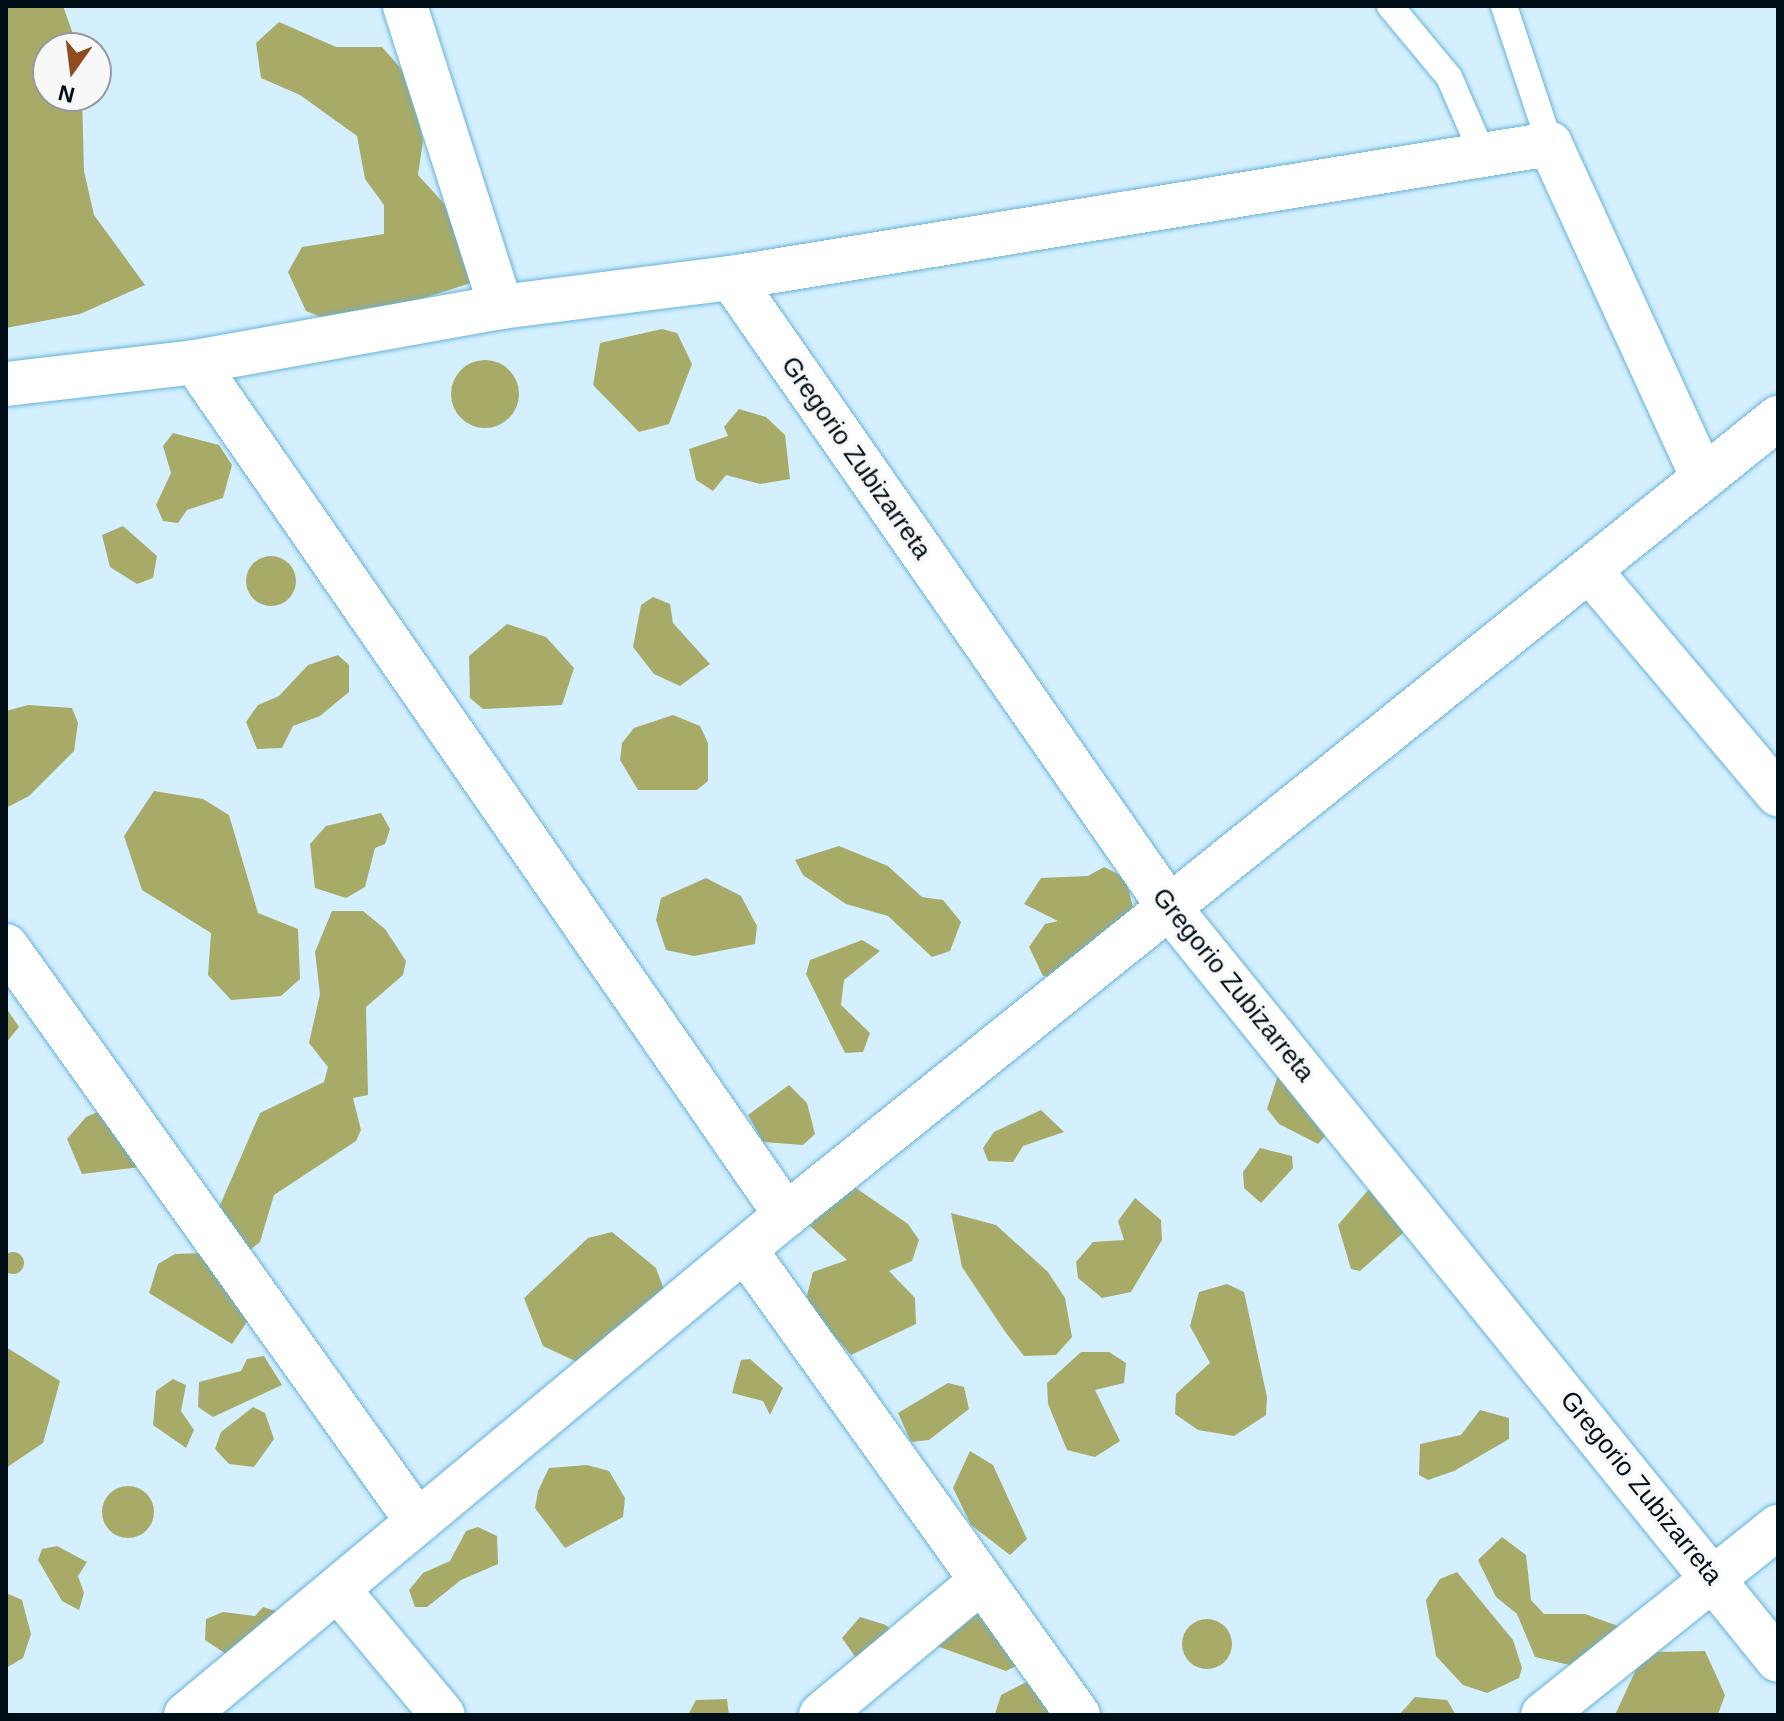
<!DOCTYPE html>
<html>
<head>
<meta charset="utf-8">
<style>
	body { margin:0 }
	#map { position:relative; width:1784px; height:1721px; overflow:hidden; background:#d4f0ff; font-family:Helvetica,sans-serif }
	div>[style] { position:absolute }
	[style*='--x'] { left:calc(var(--x)*1px); top:calc(var(--y)*1px); width:calc(var(--w)*1px); rotate:calc(var(--a)*1deg) }
	.forest>* { inset:0; background:#a8aa68 }
	.round { border-radius:50% }
	.roads { filter:drop-shadow(0 0 2px #68b2d6) drop-shadow(0 0 2px #68b2d6) }
	.service>* { height:26px; margin:-13px; padding:0 13px; transform-origin:13px; border-radius:13px; background:#fff }
	.minor>* { height:44px; margin:-22px; padding:0 22px; transform-origin:22px; border-radius:22px; background:#fff }
	span { translate:-50% -50%; white-space:nowrap; text-align:center; line-height:1.15; -webkit-text-stroke:7px #f8f8f8; paint-order:stroke }
	.street-label { font-size:26px; color:#000e18 }
	.frame { position:absolute; inset:0; border:8px solid #000e18; pointer-events:none }
	.north { position:absolute; left:32px; top:32px; width:80px; height:80px; box-sizing:border-box; background:#f8f8f8; border:2px solid #959a9e; border-radius:50%; rotate:194deg; font-size:22px; font-weight:700; line-height:32px; text-align:center; color:#000e18 }
	.north::after { content:''; display:block; margin:auto; width:28px; height:36px; background:#904b20; clip-path:polygon(50% 0,100% 100%,50% 72%,0 100%) }
</style>
</head>
<body>
<div id="map">
	<div class="forest">
		<i style="clip-path:polygon(6px 6px,63px 6px,78px 48px,48px 48px,48px 96px,82px 96px,84px 171px,94px 215px,145px 285px,80px 314px,6px 328px)"></i>
		<i style="clip-path:polygon(279px 22px,336px 47px,382px 47px,410px 79px,423px 141px,418px 175px,469px 231px,471px 283px,361px 318px,331px 321px,306px 311px,288px 272px,302px 247px,384px 234px,384px 205px,365px 179px,357px 136px,300px 95px,261px 78px,256px 43px)"></i>
		<i style="clip-path:polygon(662px 329px,677px 333px,692px 364px,669px 424px,639px 432px,593px 385px,600px 343px)"></i>
		<i class="round" style="left:451px;top:360px;width:68px;height:68px"></i>
		<i style="clip-path:polygon(739px 409px,766px 417px,785px 435px,790px 479px,760px 484px,726px 475px,713px 491px,696px 480px,689px 449px,728px 436px,724px 427px)"></i>
		<i style="clip-path:polygon(173px 433px,219px 445px,232px 465px,223px 498px,187px 510px,178px 523px,163px 521px,156px 505px,171px 473px,163px 446px)"></i>
		<i style="clip-path:polygon(123px 526px,157px 556px,153px 578px,137px 584px,110px 567px,102px 535px)"></i>
		<i class="round" style="left:246px;top:556px;width:50px;height:50px"></i>
		<i style="clip-path:polygon(653px 597px,670px 604px,673px 623px,710px 664px,680px 686px,654px 674px,633px 647px,641px 605px)"></i>
		<i style="clip-path:polygon(507px 624px,546px 637px,574px 668px,562px 705px,483px 709px,470px 698px,469px 656px)"></i>
		<i style="clip-path:polygon(338px 655px,349px 665px,349px 692px,320px 716px,293px 726px,282px 748px,257px 749px,246px 722px,258px 705px,279px 696px,308px 665px)"></i>
		<i style="clip-path:polygon(28px 705px,72px 708px,78px 723px,74px 751px,29px 796px,6px 808px,6px 711px)"></i>
		<i style="clip-path:polygon(673px 715px,700px 726px,708px 743px,708px 781px,697px 790px,638px 790px,620px 760px,622px 743px,634px 728px)"></i>
		<i style="clip-path:polygon(154px 791px,203px 799px,229px 815px,258px 913px,298px 929px,300px 979px,281px 996px,231px 1000px,208px 975px,211px 933px,142px 890px,124px 836px)"></i>
		<i style="clip-path:polygon(381px 813px,390px 829px,385px 844px,375px 848px,365px 887px,346px 898px,315px 888px,310px 844px,326px 826px)"></i>
		<i style="clip-path:polygon(839px 846px,888px 866px,922px 897px,943px 900px,961px 922px,950px 951px,932px 957px,888px 916px,846px 904px,803px 875px,795px 860px)"></i>
		<i style="clip-path:polygon(1104px 867px,1126px 878px,1133px 908px,1062px 977px,1043px 976px,1029px 947px,1045px 924px,1058px 921px,1024px 904px,1041px 878px,1088px 876px)"></i>
		<i style="clip-path:polygon(706px 878px,741px 896px,757px 926px,755px 944px,694px 956px,666px 950px,656px 920px,661px 898px)"></i>
		<i style="clip-path:polygon(332px 911px,363px 911px,385px 929px,406px 961px,403px 975px,366px 1007px,368px 1095px,353px 1098px,361px 1130px,356px 1141px,274px 1195px,260px 1242px,246px 1253px,217px 1212px,260px 1113px,324px 1082px,328px 1067px,309px 1043px,320px 994px,315px 952px)"></i>
		<i style="clip-path:polygon(862px 940px,880px 951px,844px 980px,841px 1005px,870px 1033px,863px 1052px,845px 1053px,806px 974px,810px 960px)"></i>
		<i style="clip-path:polygon(6px 1008px,19px 1027px,6px 1043px)"></i>
		<i style="clip-path:polygon(1279px 1072px,1326px 1135px,1318px 1144px,1279px 1124px,1267px 1109px)"></i>
		<i style="clip-path:polygon(789px 1085px,807px 1103px,815px 1134px,803px 1145px,763px 1142px,748px 1115px)"></i>
		<i style="clip-path:polygon(110px 1107px,141px 1167px,82px 1174px,67px 1139px,86px 1117px)"></i>
		<i style="clip-path:polygon(1041px 1110px,1064px 1132px,1023px 1146px,1013px 1162px,988px 1161px,983px 1148px,994px 1132px)"></i>
		<i style="clip-path:polygon(1260px 1148px,1292px 1156px,1293px 1168px,1261px 1203px,1244px 1188px,1243px 1172px)"></i>
		<i style="clip-path:polygon(853px 1186px,908px 1224px,919px 1240px,912px 1261px,889px 1271px,915px 1298px,916px 1324px,851px 1355px,805px 1303px,813px 1272px,847px 1260px,810px 1226px,827px 1196px)"></i>
		<i style="clip-path:polygon(1370px 1188px,1410px 1209px,1403px 1233px,1360px 1271px,1351px 1269px,1338px 1225px)"></i>
		<i style="clip-path:polygon(1135px 1198px,1161px 1220px,1162px 1240px,1131px 1292px,1102px 1298px,1078px 1278px,1076px 1262px,1093px 1242px,1124px 1240px,1118px 1221px)"></i>
		<i style="clip-path:polygon(951px 1213px,996px 1225px,1048px 1272px,1065px 1298px,1072px 1337px,1056px 1355px,1024px 1356px,1006px 1333px,962px 1267px)"></i>
		<i style="clip-path:polygon(612px 1232px,656px 1268px,669px 1303px,615px 1328px,577px 1362px,543px 1346px,524px 1298px,588px 1238px)"></i>
		<i class="round" style="left:2px;top:1252px;width:22px;height:22px"></i>
		<i style="clip-path:polygon(203px 1253px,253px 1313px,232px 1344px,149px 1293px,158px 1264px,175px 1254px)"></i>
		<i style="clip-path:polygon(1227px 1284px,1244px 1292px,1267px 1397px,1266px 1415px,1234px 1436px,1198px 1430px,1175px 1414px,1176px 1394px,1210px 1363px,1190px 1326px,1199px 1292px)"></i>
		<i style="clip-path:polygon(6px 1347px,60px 1381px,43px 1443px,6px 1468px)"></i>
		<i style="clip-path:polygon(1081px 1352px,1109px 1352px,1126px 1363px,1124px 1383px,1095px 1390px,1120px 1441px,1095px 1457px,1067px 1450px,1048px 1404px,1047px 1383px)"></i>
		<i style="clip-path:polygon(264px 1356px,282px 1385px,213px 1417px,198px 1407px,199px 1382px,241px 1371px,247px 1359px)"></i>
		<i style="clip-path:polygon(750px 1359px,783px 1388px,770px 1415px,763px 1401px,732px 1393px,741px 1360px)"></i>
		<i style="clip-path:polygon(173px 1379px,186px 1385px,181px 1411px,194px 1430px,186px 1448px,153px 1425px,156px 1391px)"></i>
		<i style="clip-path:polygon(948px 1383px,964px 1387px,969px 1409px,929px 1440px,911px 1442px,898px 1413px)"></i>
		<i style="clip-path:polygon(253px 1407px,265px 1413px,274px 1439px,254px 1467px,229px 1464px,215px 1449px,221px 1432px)"></i>
		<i style="clip-path:polygon(1480px 1410px,1509px 1418px,1509px 1439px,1454px 1471px,1428px 1480px,1419px 1475px,1420px 1444px,1461px 1435px)"></i>
		<i style="clip-path:polygon(970px 1451px,993px 1465px,1027px 1539px,1010px 1555px,971px 1525px,953px 1488px)"></i>
		<i style="clip-path:polygon(587px 1465px,609px 1471px,625px 1498px,623px 1517px,565px 1548px,535px 1508px,538px 1491px,549px 1468px)"></i>
		<i class="round" style="left:102px;top:1486px;width:52px;height:52px"></i>
		<i style="clip-path:polygon(478px 1527px,497px 1536px,498px 1564px,461px 1580px,427px 1607px,415px 1607px,409px 1590px,423px 1573px,450px 1561px,466px 1531px)"></i>
		<i style="clip-path:polygon(1502px 1537px,1526px 1555px,1531px 1600px,1544px 1614px,1585px 1614px,1618px 1626px,1618px 1639px,1578px 1667px,1535px 1657px,1517px 1614px,1496px 1597px,1478px 1560px)"></i>
		<i style="clip-path:polygon(57px 1546px,87px 1562px,78px 1576px,84px 1593px,79px 1610px,62px 1601px,38px 1560px,42px 1549px)"></i>
		<i style="clip-path:polygon(1457px 1572px,1513px 1640px,1522px 1668px,1519px 1678px,1487px 1693px,1463px 1685px,1436px 1656px,1426px 1600px,1440px 1579px)"></i>
		<i style="clip-path:polygon(982px 1586px,1022px 1663px,1006px 1671px,934px 1645px)"></i>
		<i style="clip-path:polygon(6px 1593px,22px 1600px,31px 1634px,23px 1658px,6px 1668px)"></i>
		<i style="clip-path:polygon(263px 1607px,279px 1612px,232px 1658px,205px 1640px,206px 1619px,223px 1612px,255px 1616px)"></i>
		<i style="clip-path:polygon(860px 1617px,886px 1625px,900px 1641px,856px 1658px,842px 1638px)"></i>
		<i class="round" style="left:1182px;top:1619px;width:50px;height:50px"></i>
		<i style="clip-path:polygon(1705px 1651px,1725px 1695px,1718px 1714px,1615px 1715px,1639px 1663px,1656px 1652px)"></i>
		<i style="clip-path:polygon(1034px 1678px,1096px 1715px,995px 1714px,1001px 1695px)"></i>
		<i style="clip-path:polygon(1415px 1697px,1447px 1700px,1456px 1715px,1399px 1715px)"></i>
		<i style="clip-path:polygon(727px 1699px,729px 1715px,688px 1715px,696px 1700px)"></i>
	</div>
	<div class="roads">
		<div class="service">
			<i style="--x:1390;--y:6;--w:92;--a:50.3"></i>
			<i style="--x:1449;--y:77;--w:85;--a:66.4"></i>
			<i style="--x:1504;--y:6;--w:145;--a:71.6"></i>
		</div>
		<div class="minor">
			<i style="--x:405;--y:6;--w:316;--a:72.3"></i>
			<i style="--x:731;--y:278;--w:771;--a:55.14"></i>
			<i style="--x:1172;--y:911;--w:963;--a:51.02"></i>
			<i style="--x:195;--y:362;--w:1038;--a:55.28"></i>
			<i style="--x:6;--y:384;--w:190;--a:-6.6"></i>
			<i style="--x:195;--y:362;--w:311;--a:-10.2"></i>
			<i style="--x:501;--y:307;--w:232;--a:-7.2"></i>
			<i style="--x:731;--y:278;--w:830;--a:-9.29"></i>
			<i style="--x:1550;--y:144;--w:367;--a:65.4"></i>
			<i style="--x:1590;--y:571;--w:292;--a:49.9"></i>
			<i style="--x:6;--y:946;--w:708;--a:54.42"></i>
			<i style="--x:745;--y:1250;--w:572;--a:54.39"></i>
			<i style="--x:340;--y:1592;--w:160;--a:50.1"></i>
			<i style="--x:186;--y:1715;--w:781;--a:-39.81"></i>
			<i style="--x:786;--y:1215;--w:1273;--a:-38.78"></i>
			<i style="--x:821;--y:1715;--w:207;--a:-39.9"></i>
			<i style="--x:1543;--y:1715;--w:301;--a:-38.7"></i>
		</div>
	</div>
	<div class="street-label">
		<span style="left:856px;top:458px;rotate:55deg">Gregorio Zubizarreta</span>
		<span style="left:1233px;top:985px;rotate:51deg">Gregorio Zubizarreta</span>
		<span style="left:1641px;top:1488px;rotate:51deg">Gregorio Zubizarreta</span>
	</div>
	<div class="frame"></div>
	<div class="north">N</div>
</div>
</body>
</html>
